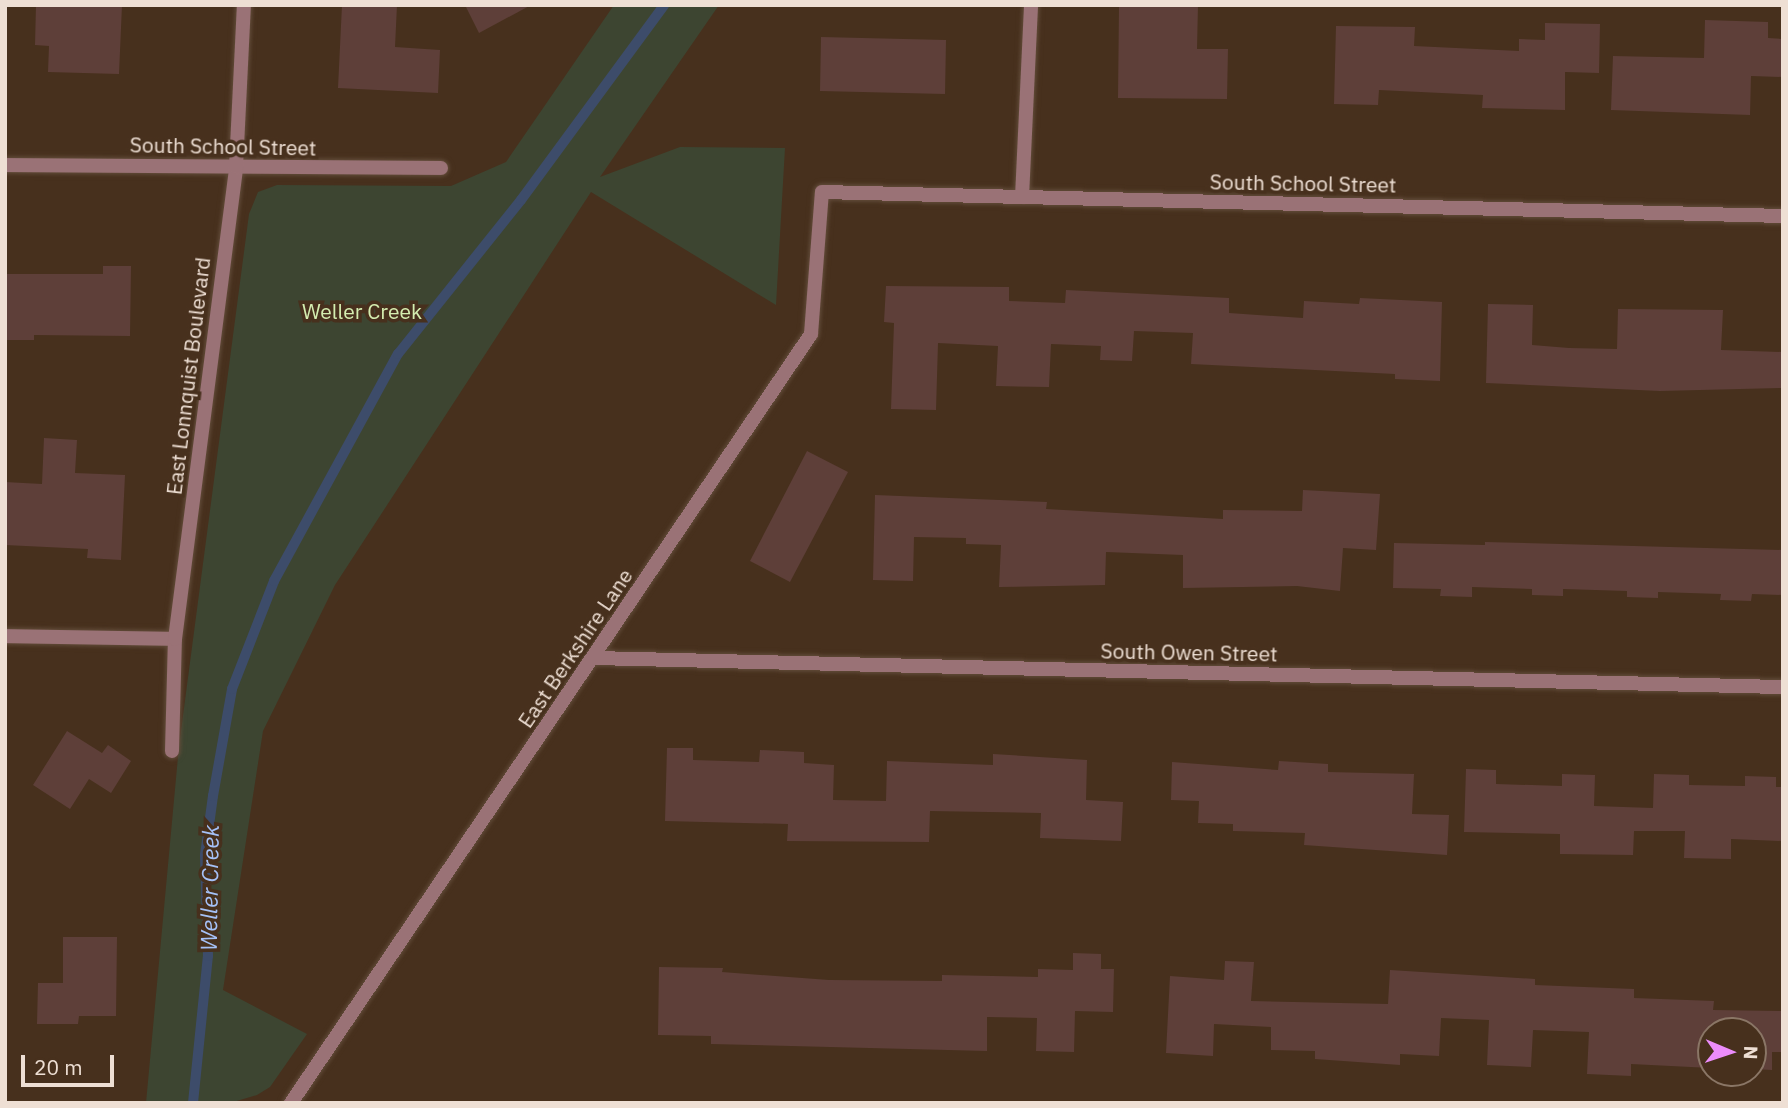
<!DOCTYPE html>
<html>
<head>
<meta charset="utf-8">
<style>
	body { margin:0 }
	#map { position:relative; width:1788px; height:1108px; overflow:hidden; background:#47301d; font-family:"IBM Plex Sans",sans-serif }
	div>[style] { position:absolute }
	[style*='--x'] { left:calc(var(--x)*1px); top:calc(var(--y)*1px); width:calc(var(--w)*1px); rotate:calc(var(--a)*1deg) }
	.green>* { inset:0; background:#3d4531 }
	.stream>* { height:10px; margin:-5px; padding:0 5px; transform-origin:5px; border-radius:5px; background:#3d4c6a }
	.building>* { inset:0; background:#5e3f39 }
	.roads { filter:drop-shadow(0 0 2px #624c3a) drop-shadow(0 0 2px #624c3a) }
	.minor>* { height:14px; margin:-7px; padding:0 7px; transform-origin:7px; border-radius:7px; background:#9a7276 }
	span { translate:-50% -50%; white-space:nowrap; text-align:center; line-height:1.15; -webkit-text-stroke:7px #47301d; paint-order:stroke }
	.street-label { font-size:21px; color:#eedfd4 }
	.park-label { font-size:21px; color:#d4edb0 }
	.water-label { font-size:23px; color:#a5c1f7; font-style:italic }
	.frame { position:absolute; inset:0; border:7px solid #eedfd4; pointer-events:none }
	.north { position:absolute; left:1697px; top:1017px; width:70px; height:70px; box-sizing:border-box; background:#47301d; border:2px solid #8a7666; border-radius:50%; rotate:92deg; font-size:19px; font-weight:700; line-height:28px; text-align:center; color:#eedfd4 }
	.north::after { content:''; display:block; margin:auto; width:24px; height:32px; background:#ec8cfb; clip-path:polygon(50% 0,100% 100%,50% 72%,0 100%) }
	.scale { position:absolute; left:21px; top:1055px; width:93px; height:32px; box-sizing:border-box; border:4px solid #eedfd4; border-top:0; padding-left:9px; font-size:21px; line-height:24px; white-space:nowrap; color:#eedfd4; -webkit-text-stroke:5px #47301d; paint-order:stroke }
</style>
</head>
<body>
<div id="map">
	<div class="green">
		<i style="clip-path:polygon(614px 5px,719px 5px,600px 177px,680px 147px,785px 148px,776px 305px,591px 192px,335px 585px,263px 731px,223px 990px,307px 1034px,270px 1087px,257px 1095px,230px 1103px,146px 1103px,179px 746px,249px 214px,258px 192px,277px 185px,451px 186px,506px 162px)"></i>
	</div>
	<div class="stream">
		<i style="--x:193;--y:1103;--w:148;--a:-84.2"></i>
		<i style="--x:208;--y:956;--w:101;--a:-91.7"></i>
		<i style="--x:205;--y:855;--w:60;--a:-82.3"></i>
		<i style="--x:213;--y:796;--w:109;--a:-79.9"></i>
		<i style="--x:232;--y:689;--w:116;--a:-68.7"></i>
		<i style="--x:274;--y:581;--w:259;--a:-61.4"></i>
		<i style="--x:398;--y:354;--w:197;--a:-51.4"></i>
		<i style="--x:521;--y:200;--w:242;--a:-53.7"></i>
	</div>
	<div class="building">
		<i style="clip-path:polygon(36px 5px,122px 5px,119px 74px,48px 72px,49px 46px,35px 45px)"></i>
		<i style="clip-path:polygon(342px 5px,397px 5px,395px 47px,440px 50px,438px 93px,338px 88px)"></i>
		<i style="clip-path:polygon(465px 5px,531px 5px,479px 33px)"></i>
		<i style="clip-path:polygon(1119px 5px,1198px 5px,1197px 49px,1228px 49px,1227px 99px,1118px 98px)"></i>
		<i style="clip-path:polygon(1705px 20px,1768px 22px,1768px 38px,1783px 39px,1783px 77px,1751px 76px,1750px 115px,1611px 110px,1613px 56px,1704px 58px)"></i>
		<i style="clip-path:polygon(1545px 23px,1600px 24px,1599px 73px,1565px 72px,1565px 110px,1482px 108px,1483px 95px,1379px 90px,1378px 105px,1334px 104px,1336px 26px,1415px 27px,1414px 46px,1519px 51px,1519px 39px,1545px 40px)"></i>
		<i style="clip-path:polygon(821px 37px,946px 40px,945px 94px,820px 91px)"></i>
		<i style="clip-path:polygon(103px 266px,131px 266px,130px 336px,34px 335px,34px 340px,5px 340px,5px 274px,103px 274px)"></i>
		<i style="clip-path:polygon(886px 286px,1009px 287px,1009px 301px,1065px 303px,1066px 290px,1229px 298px,1229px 313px,1303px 318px,1304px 301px,1359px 304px,1360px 298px,1442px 302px,1440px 381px,1395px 379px,1395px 374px,1191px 364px,1193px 333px,1134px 331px,1132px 361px,1100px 360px,1101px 346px,1051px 344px,1049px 387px,996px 386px,998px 346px,938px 343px,936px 410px,891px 409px,894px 323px,884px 322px)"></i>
		<i style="clip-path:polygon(1488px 304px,1533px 305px,1532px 345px,1569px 348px,1617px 349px,1618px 309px,1723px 310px,1721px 350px,1783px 352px,1783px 388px,1660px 391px,1486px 383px)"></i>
		<i style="clip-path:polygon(44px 438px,77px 440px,75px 473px,125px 475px,121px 560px,87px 558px,88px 549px,5px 545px,5px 482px,42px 484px)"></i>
		<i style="clip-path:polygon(807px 451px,848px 472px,790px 582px,750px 561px)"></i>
		<i style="clip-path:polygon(1303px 490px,1380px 494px,1376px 550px,1343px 548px,1340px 591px,1297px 586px,1183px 588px,1183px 555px,1106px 552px,1105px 585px,999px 587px,1001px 545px,966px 544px,966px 538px,914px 537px,913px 581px,873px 580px,875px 495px,1047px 502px,1046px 509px,1223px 519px,1223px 510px,1302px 511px)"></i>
		<i style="clip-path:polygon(1485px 542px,1783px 550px,1783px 595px,1752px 594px,1751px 601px,1720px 600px,1721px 594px,1658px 592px,1658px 598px,1627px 597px,1627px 591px,1563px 589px,1563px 596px,1532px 595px,1532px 589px,1472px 587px,1472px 597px,1440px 596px,1441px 589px,1393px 588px,1394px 543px,1485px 545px)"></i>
		<i style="clip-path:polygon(67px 731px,102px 753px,108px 745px,131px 761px,111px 793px,89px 779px,70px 809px,33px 785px)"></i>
		<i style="clip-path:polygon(667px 748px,693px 748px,693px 760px,759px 762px,760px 750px,804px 752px,804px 763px,834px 765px,833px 800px,886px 801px,887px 761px,993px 765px,993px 754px,1087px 760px,1086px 800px,1123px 802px,1121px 841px,1040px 838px,1041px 813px,930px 811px,929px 842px,787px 841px,788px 824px,665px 821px)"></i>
		<i style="clip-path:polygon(1279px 761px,1328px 764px,1328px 772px,1414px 774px,1412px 814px,1449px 815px,1447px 855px,1304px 845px,1305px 833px,1233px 831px,1233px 824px,1198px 823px,1199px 801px,1171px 800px,1172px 762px,1278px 770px)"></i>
		<i style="clip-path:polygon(1466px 769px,1496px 770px,1496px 784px,1562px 786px,1562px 774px,1595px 775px,1594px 806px,1653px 808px,1654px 774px,1689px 775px,1689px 785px,1745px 786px,1745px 776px,1776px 777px,1776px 787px,1783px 787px,1783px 841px,1731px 839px,1731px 859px,1684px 858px,1685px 831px,1634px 831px,1633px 855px,1560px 854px,1560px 834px,1464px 832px)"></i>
		<i style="clip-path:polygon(63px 937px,117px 937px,116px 1016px,79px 1016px,78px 1024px,37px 1024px,38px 983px,63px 983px)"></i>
		<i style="clip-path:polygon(1073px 953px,1101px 954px,1101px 969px,1114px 969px,1113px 1012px,1075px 1011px,1074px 1052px,1036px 1051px,1037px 1018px,987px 1017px,987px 1051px,711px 1044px,711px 1036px,658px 1035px,659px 967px,723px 968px,722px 972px,829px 980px,942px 981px,942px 975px,1038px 977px,1038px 969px,1073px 970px)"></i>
		<i style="clip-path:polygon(1225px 961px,1254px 962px,1251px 1001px,1388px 1004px,1390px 970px,1535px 979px,1535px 985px,1634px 989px,1634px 998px,1714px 1001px,1713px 1010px,1783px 1011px,1783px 1052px,1772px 1052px,1772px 1070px,1753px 1069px,1753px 1031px,1711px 1031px,1711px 1068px,1631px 1064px,1631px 1076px,1587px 1074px,1589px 1032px,1533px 1030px,1531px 1067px,1487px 1065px,1489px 1020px,1441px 1018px,1439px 1056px,1400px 1054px,1400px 1065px,1315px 1059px,1315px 1051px,1271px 1050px,1271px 1027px,1214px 1024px,1213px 1056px,1166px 1053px,1170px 976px,1224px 980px)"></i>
	</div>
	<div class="roads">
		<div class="minor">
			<i style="--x:5;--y:165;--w:436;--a:0.4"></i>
			<i style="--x:1022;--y:197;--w:192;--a:-87.3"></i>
			<i style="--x:5;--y:636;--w:170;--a:1"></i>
			<i style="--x:594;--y:658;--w:1189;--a:1.4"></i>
			<i style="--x:172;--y:751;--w:112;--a:-88.5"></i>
			<i style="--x:175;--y:639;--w:476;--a:-82.6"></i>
			<i style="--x:236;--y:167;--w:162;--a:-87.2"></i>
			<i style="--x:291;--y:1103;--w:928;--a:-55.93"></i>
			<i style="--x:811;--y:334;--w:142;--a:-85.6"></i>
			<i style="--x:822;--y:192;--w:961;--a:1.43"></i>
		</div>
	</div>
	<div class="street-label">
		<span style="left:223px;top:146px;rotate:1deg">South School Street</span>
		<span style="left:1303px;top:183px;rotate:1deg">South School Street</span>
		<span style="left:188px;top:376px;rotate:-83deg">East Lonnquist Boulevard</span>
		<span style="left:575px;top:648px;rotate:-56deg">East Berkshire Lane</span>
		<span style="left:1189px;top:652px;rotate:1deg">South Owen Street</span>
	</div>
	<div class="park-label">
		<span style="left:362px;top:311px">Weller Creek</span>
	</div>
	<div class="water-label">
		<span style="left:209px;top:888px;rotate:-89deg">Weller Creek</span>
	</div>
	<div class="frame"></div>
	<div class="north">N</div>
	<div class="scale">20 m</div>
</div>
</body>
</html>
